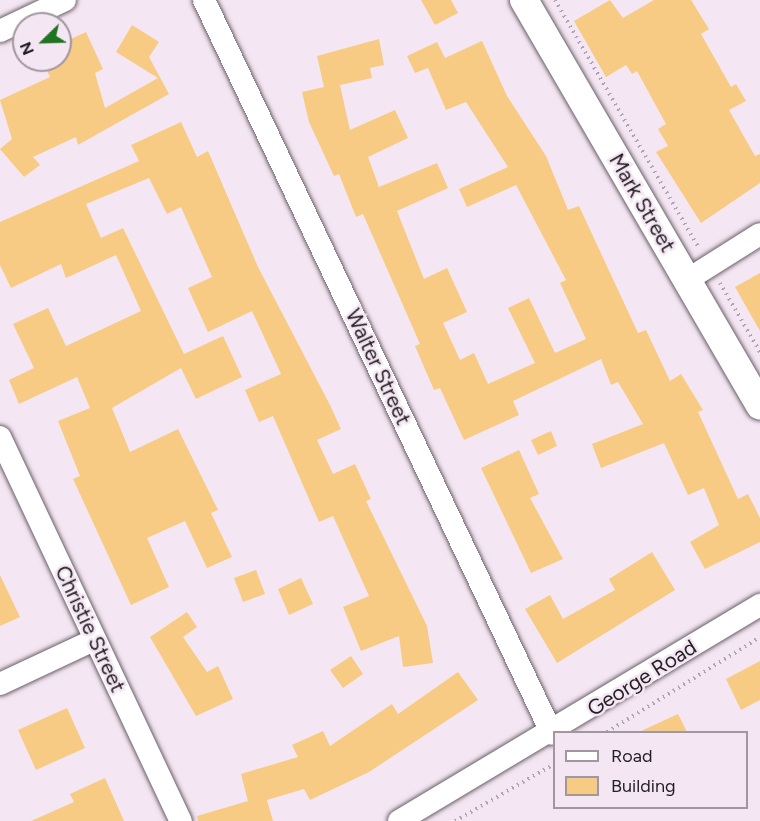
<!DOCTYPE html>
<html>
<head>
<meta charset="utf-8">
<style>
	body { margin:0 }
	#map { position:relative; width:760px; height:821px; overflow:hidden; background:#f4e7f3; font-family:Figtree,sans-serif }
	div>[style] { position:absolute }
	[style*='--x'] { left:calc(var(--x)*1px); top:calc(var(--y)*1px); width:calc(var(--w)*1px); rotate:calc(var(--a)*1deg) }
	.building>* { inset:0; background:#f7cb84 }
	.path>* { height:4px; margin-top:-2px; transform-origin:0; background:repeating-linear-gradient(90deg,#aea4ad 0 1.5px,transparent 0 6px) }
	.roads { filter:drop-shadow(0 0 2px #6a5f69) drop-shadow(0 0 2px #6a5f69) }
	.minor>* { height:22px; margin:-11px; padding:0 11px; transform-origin:11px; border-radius:11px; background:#fff }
	.tertiary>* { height:28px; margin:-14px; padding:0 14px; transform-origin:14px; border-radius:14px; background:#fff }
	span { translate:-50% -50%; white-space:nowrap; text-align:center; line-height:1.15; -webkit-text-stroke:5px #f4e7f3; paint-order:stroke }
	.street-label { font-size:21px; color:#221e22 }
	.legend { position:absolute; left:553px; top:731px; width:195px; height:78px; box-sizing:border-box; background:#f4e7f3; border:2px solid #a0979f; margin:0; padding:8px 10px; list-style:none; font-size:18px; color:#221e22 }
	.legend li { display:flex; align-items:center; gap:12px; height:30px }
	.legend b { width:30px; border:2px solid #a0979f }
	.north { position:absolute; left:12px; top:12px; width:60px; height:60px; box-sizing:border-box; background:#f4e7f3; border:2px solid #a0979f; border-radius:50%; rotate:247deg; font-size:16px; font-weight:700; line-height:24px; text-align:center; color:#221e22 }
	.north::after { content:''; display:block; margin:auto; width:21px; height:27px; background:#1f7420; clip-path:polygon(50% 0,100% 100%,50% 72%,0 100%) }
</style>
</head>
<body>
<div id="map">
	<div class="building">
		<i style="clip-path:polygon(421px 0,451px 0,458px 13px,435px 25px)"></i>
		<i style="clip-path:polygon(610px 0,623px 18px,654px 0,691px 0,709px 29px,701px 34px,731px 87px,736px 84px,746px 101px,729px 110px,755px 156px,760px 154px,760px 183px,701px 223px,656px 152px,668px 146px,658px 129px,666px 124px,637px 71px,632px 74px,626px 65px,606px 77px,574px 21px)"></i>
		<i style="clip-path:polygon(132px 25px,159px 42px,149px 57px,169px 94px,78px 145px,76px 137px,33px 157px,40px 165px,24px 177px,0 149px,12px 139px,0 100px,50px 77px,42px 60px,60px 60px,60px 44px,86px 32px,103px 69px,95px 73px,105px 108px,158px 78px,116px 52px)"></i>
		<i style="clip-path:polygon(379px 39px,384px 65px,370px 68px,372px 78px,340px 85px,350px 130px,395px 110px,408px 138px,368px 157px,379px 187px,437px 163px,448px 188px,397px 211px,424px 279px,447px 268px,467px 312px,443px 323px,460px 360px,474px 353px,488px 384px,535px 363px,508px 308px,529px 298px,555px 353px,586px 339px,560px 283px,566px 280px,516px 185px,467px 207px,459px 189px,508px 167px,466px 102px,446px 110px,428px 68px,415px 73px,407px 56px,437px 42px,445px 58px,482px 41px,507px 96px,546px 156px,568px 210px,579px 206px,638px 333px,646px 330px,670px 381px,681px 374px,703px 410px,698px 412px,738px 499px,748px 494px,760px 518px,760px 542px,705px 569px,690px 542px,719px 525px,704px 488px,688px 495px,664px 443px,601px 468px,592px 444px,643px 424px,618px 382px,611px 385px,601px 359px,513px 401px,519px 415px,464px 440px,440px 388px,434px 390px,415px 346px,420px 344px,363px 214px,356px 217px,339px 174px,334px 176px,309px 122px,302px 92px,324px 87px,317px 56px)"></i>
		<i style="clip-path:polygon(181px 122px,197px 157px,208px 151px,258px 267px,330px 405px,341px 429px,317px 440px,333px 474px,355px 464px,371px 499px,366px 501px,427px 626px,433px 663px,403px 667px,399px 636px,361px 651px,343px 607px,369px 596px,333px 516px,319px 522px,273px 416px,259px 422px,245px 390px,281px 374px,252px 311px,208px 332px,188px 288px,212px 277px,181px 207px,167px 214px,149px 178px,86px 204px,101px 238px,123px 228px,184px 354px,223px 336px,242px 377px,196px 399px,181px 368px,112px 408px,130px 452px,178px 429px,218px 510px,211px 513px,232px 557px,207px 568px,185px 521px,147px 538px,169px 587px,131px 605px,73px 479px,80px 476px,58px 421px,90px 408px,77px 377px,19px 404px,9px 380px,34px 368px,13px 324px,48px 308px,66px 346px,141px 311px,116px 255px,66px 278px,61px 264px,11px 288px,0 265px,0 222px,139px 161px,131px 145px)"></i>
		<i style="clip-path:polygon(760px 273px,760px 331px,735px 287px)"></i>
		<i style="clip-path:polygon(551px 431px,557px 446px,538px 455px,531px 440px)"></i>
		<i style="clip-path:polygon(519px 450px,539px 494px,530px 498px,563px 559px,531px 573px,481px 468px)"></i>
		<i style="clip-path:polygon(652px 552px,675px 590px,557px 663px,525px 609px,550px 595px,563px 619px,615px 590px,609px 579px)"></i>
		<i style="clip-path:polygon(256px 570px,265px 594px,243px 602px,234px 578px)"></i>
		<i style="clip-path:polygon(0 575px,20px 617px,0 626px)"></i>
		<i style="clip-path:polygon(301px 578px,313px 604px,289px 615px,278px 589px)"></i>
		<i style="clip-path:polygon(187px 612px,197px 627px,183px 637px,207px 672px,218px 666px,233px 699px,196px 716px,150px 637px)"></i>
		<i style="clip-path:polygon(351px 656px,363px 674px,343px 688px,330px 670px)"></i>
		<i style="clip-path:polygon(760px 661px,760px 700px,741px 710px,726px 679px)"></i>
		<i style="clip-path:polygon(458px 672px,478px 700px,369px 772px,310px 800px,304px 789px,267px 800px,273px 821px,198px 821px,197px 816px,248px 801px,241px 774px,298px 757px,292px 745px,323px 731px,330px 746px,392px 704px,398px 714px)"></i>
		<i style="clip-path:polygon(67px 708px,85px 748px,36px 770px,18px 730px)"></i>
		<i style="clip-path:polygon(678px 714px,687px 732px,639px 732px)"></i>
		<i style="clip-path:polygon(105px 778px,124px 821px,31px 821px,74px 802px,70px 794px)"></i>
	</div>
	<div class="path">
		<i style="--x:555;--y:0;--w:287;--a:59.9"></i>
		<i style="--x:720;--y:283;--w:80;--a:59.9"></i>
		<i style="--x:607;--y:732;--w:180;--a:-31.8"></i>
		<i style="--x:455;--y:821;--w:114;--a:-29.9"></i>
	</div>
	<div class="roads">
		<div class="minor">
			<i style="--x:204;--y:0;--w:812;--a:64.63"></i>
			<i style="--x:0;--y:31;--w:72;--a:-25.5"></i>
			<i style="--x:687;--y:280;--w:86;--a:-32.2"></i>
			<i style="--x:0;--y:437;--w:425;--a:64.8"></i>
			<i style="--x:0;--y:684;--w:104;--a:-25.1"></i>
			<i style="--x:399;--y:821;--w:421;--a:-30.9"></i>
		</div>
		<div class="tertiary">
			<i style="--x:524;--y:0;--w:469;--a:59.8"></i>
		</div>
	</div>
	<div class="street-label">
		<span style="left:642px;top:203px;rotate:60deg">Mark Street</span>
		<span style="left:378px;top:367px;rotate:65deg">Walter Street</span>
		<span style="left:90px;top:629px;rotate:65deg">Christie Street</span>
		<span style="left:642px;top:678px;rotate:-32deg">George Road</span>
	</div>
	<ul class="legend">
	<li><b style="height:8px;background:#fff"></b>Road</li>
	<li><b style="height:16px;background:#f7cb84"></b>Building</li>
	</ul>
	<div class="north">N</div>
</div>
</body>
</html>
